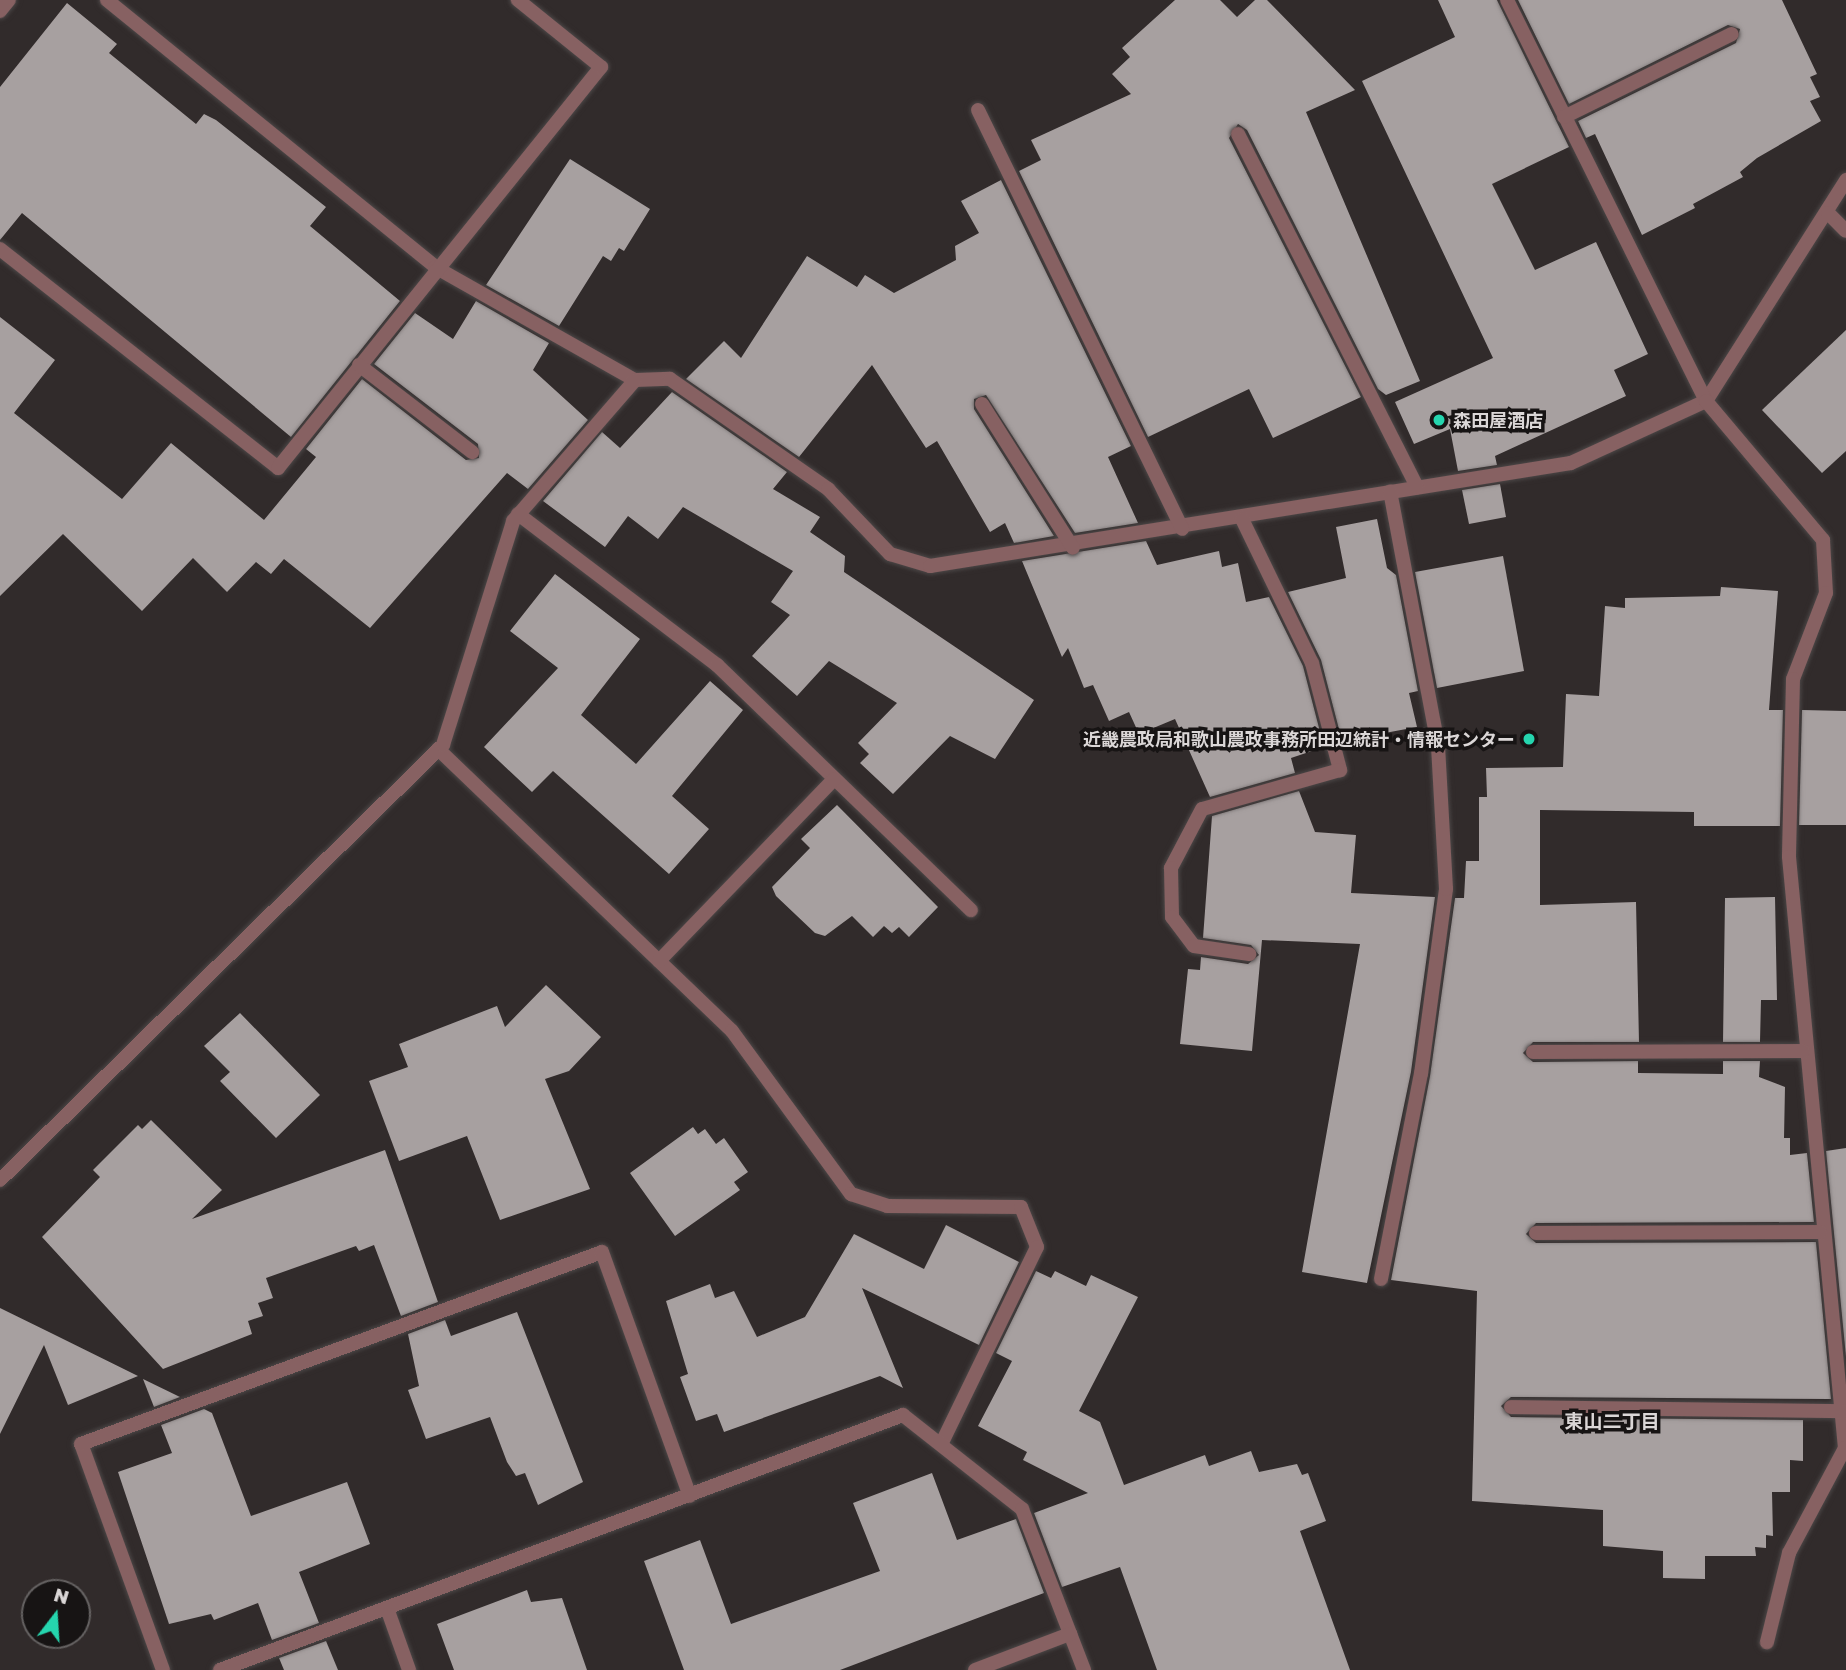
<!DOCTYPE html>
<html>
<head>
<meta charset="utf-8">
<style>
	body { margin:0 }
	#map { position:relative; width:1846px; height:1670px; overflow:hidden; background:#312b2b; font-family:"Golos Text","Noto Sans JP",sans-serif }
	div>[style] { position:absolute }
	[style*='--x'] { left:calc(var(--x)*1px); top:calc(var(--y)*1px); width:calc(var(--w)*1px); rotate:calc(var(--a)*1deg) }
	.building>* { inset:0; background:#a7a0a0 }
	.roads { filter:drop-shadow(0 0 2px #4c4747) drop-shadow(0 0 2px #4c4747) }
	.minor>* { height:14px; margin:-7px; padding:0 7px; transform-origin:7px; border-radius:7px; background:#876162 }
	.dots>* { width:19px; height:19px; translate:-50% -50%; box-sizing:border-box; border:4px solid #171414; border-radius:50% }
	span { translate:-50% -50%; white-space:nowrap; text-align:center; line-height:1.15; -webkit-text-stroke:7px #171414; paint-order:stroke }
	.poi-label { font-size:18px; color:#dbd7d7; font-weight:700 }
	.left { translate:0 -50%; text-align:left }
	.right { translate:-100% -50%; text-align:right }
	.neighbourhood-label { font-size:19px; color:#dbd7d7; font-weight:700 }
	.north { position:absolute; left:21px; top:1579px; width:70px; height:70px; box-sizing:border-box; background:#171414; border:2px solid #656262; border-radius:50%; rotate:17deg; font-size:19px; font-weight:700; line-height:28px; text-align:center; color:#dbd7d7 }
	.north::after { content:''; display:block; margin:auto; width:24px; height:32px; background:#25d5ae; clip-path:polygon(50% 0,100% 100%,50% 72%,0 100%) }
</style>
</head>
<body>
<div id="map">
	<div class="building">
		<i style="clip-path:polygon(1175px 0,1220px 0,1237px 17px,1255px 0,1267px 0,1355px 90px,1306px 112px,1420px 381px,1386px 395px,1378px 389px,1247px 130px,1238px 124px,1229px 138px,1361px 397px,1273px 438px,1249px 389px,1148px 437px,1019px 171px,1041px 160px,1031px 140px,1131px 94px,1112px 74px,1130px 57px,1122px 48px)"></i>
		<i style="clip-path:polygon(1438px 0,1497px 0,1569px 147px,1492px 184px,1535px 270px,1596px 242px,1648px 354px,1614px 370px,1626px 396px,1495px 456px,1497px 465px,1458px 471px,1450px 429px,1414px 444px,1395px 402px,1493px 358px,1362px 81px,1455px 37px)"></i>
		<i style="clip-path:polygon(1518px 0,1782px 0,1817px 74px,1810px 77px,1820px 97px,1810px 101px,1821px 121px,1757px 158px,1740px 172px,1743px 177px,1693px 204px,1695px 208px,1642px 235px,1595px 134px,1586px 138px,1578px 121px,1736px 43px,1740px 29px,1728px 25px,1569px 104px)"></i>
		<i style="clip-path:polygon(67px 3px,117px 44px,109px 53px,196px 124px,204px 114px,216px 120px,326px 207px,310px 226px,400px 301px,291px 437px,22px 213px,0 240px,0 87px)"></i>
		<i style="clip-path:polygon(570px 159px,650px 209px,624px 251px,619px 248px,611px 261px,603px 256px,559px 326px,486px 285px)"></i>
		<i style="clip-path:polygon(1001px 180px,1131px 446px,1108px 457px,1138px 523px,1075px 533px,986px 395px,974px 399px,974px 409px,1054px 536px,1014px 543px,1005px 523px,990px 532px,937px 441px,926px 448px,872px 365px,799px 457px,686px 379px,724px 341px,741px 358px,807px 256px,857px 287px,865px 275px,894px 293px,956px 260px,955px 246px,979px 233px,961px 201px)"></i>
		<i style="clip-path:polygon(476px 301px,549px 343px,533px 370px,588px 420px,528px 489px,507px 473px,370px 628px,284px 559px,271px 574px,256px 562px,227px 592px,193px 558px,142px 611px,63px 534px,0 596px,0 317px,55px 360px,14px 413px,122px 499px,171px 443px,264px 520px,316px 457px,306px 449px,362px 379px,466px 460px,479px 458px,478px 444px,374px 364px,415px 313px,453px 339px)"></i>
		<i style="clip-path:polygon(1846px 330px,1846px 451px,1822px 473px,1762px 410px)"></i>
		<i style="clip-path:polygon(672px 392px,787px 472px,773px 489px,820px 517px,810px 532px,845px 556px,844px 572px,1034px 700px,995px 759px,950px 736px,893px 794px,860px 763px,869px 754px,858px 743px,897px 703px,829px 661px,797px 696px,752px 656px,790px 615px,771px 602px,793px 571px,683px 507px,658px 539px,628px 516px,605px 547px,543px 501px,602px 432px,620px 448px)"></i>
		<i style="clip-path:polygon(1500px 484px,1506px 517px,1469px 524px,1462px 490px)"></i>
		<i style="clip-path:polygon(1377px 519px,1387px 568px,1396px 575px,1418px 691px,1409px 693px,1417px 727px,1342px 741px,1321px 660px,1288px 592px,1346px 578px,1336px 527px)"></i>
		<i style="clip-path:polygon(1146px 541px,1157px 565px,1219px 551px,1222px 567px,1238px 563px,1246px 602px,1269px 597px,1303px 666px,1324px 747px,1291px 758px,1295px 773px,1210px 797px,1175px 719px,1139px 734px,1129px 712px,1109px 721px,1093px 685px,1084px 688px,1068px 648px,1062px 657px,1022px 561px)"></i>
		<i style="clip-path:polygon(1503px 556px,1524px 671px,1437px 688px,1415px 572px)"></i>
		<i style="clip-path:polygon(555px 574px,640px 639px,581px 715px,636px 764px,710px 681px,743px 710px,672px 796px,709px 829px,669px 874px,553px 771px,532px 792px,484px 747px,558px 668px,510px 631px)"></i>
		<i style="clip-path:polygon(1721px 587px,1778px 591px,1769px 710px,1783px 710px,1780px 826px,1694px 826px,1694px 812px,1540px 810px,1540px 905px,1636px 902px,1639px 1042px,1533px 1042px,1523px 1053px,1533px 1062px,1638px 1061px,1638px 1073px,1723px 1074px,1723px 1061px,1760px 1061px,1759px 1077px,1785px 1087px,1784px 1138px,1790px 1138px,1790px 1155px,1807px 1153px,1814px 1222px,1536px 1223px,1526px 1234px,1536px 1243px,1816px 1242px,1831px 1399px,1511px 1397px,1501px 1406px,1511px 1417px,1803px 1420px,1803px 1461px,1790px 1460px,1790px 1492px,1772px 1492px,1773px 1536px,1766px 1535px,1766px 1548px,1755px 1547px,1756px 1556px,1705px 1556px,1705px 1579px,1663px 1578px,1663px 1551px,1603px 1546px,1603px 1510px,1472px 1501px,1477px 1291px,1391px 1280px,1430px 1076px,1455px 898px,1464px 898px,1466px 861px,1479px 861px,1479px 797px,1487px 797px,1486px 768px,1563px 767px,1566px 694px,1599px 696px,1605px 606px,1625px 608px,1625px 598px,1720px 596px)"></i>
		<i style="clip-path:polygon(1802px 710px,1846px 711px,1846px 825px,1799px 825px)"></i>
		<i style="clip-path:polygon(1299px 791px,1315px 832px,1356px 835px,1351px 893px,1435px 897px,1411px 1072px,1367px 1283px,1302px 1272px,1360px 944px,1262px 940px,1252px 1051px,1180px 1044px,1188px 969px,1200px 970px,1201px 957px,1248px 964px,1259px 955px,1251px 945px,1203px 938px,1212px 816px)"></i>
		<i style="clip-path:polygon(837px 805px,938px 907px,909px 937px,899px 927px,892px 933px,884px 926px,873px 937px,852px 916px,825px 936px,815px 933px,776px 896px,772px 887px,810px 848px,801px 839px)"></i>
		<i style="clip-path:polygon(1775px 897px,1777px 1000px,1761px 1000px,1760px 1042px,1723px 1042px,1725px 898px)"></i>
		<i style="clip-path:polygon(546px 985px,601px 1037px,569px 1071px,545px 1079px,590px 1189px,500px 1220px,467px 1136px,399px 1161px,369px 1081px,408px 1067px,399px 1044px,497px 1006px,505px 1027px)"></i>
		<i style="clip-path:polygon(240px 1013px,320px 1095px,276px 1138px,220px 1081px,230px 1072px,204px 1046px)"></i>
		<i style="clip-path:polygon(151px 1120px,222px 1190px,192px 1219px,385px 1150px,438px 1302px,401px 1316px,374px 1245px,359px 1251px,356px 1246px,266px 1278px,273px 1298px,258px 1303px,263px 1316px,248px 1321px,252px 1334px,163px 1369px,42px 1237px,100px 1177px,93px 1170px,138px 1125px,142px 1129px)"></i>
		<i style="clip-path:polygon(693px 1127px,698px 1134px,705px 1129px,716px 1144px,724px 1138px,748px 1172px,734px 1182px,740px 1190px,675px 1236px,630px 1173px)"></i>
		<i style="clip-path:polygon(1846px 1148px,1846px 1357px,1826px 1151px)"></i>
		<i style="clip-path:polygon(946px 1225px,1019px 1262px,979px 1345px,862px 1288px,903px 1388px,880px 1376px,724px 1432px,717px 1414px,696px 1421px,680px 1377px,688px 1374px,666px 1301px,710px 1284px,715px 1298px,734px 1291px,757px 1337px,805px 1317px,854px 1234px,924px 1269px)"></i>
		<i style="clip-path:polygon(1036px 1271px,1051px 1278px,1055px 1271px,1086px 1286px,1091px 1275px,1138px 1297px,1079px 1411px,1100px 1422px,1124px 1485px,1205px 1455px,1209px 1466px,1251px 1451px,1259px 1472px,1297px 1464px,1302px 1475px,1308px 1473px,1326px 1521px,1300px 1531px,1350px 1670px,1157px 1670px,1120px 1567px,1062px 1587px,1034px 1513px,1088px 1493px,1023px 1460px,1027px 1452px,978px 1426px,1012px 1361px,996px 1353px)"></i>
		<i style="clip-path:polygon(0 1308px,51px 1333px,138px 1376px,68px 1405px,44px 1345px,0 1434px)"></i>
		<i style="clip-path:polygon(517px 1312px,583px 1482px,538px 1505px,525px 1473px,516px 1476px,507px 1462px,490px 1417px,426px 1439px,408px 1390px,419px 1386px,408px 1334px,445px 1320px,451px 1336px)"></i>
		<i style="clip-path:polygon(143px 1379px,180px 1397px,154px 1407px)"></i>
		<i style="clip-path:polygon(204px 1409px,212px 1413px,251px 1516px,347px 1482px,370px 1544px,299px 1572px,319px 1623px,272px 1640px,258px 1603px,214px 1620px,211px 1614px,169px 1624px,118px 1472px,172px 1453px,161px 1425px)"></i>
		<i style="clip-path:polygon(932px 1473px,957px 1540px,1016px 1519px,1044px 1593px,840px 1670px,684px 1670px,644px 1561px,700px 1540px,731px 1624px,880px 1571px,853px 1503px)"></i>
		<i style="clip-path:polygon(527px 1590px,531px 1602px,562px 1598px,587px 1670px,454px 1670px,437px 1624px)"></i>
		<i style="clip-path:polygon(326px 1641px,338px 1670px,284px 1670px,279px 1658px)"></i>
	</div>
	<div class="roads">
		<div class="minor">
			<i style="--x:107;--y:0;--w:423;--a:39.1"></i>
			<i style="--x:435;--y:267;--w:230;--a:29.5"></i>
			<i style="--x:635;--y:380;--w:35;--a:-2"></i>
			<i style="--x:670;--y:379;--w:193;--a:34.8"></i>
			<i style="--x:828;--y:489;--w:90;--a:46.4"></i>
			<i style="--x:890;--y:554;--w:42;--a:16.7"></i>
			<i style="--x:930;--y:566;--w:649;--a:-9.13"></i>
			<i style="--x:1571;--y:463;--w:149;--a:-24.7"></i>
			<i style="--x:1706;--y:401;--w:262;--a:-57.6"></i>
			<i style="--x:1507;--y:0;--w:448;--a:63.6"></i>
			<i style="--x:1706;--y:401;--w:182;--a:49.9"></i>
			<i style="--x:1823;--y:540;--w:53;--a:86.8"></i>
			<i style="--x:1826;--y:593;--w:92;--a:111"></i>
			<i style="--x:1793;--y:679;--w:178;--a:91.3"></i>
			<i style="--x:1789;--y:857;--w:594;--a:84.59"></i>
			<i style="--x:1845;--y:1448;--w:119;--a:118.1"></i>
			<i style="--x:1789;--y:1553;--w:92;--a:103.9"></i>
			<i style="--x:0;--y:11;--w:14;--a:-51"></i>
			<i style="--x:978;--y:110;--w:466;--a:64"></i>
			<i style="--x:1564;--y:117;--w:187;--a:-26.3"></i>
			<i style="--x:1238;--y:134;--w:396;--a:63.1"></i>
			<i style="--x:1828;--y:213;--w:25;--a:45"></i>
			<i style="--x:0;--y:249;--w:354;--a:38.2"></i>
			<i style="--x:278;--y:468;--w:515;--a:-51.15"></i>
			<i style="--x:601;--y:67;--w:107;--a:-141.1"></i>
			<i style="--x:359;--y:365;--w:143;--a:37.6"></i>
			<i style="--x:982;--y:404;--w:170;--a:57.7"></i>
			<i style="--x:518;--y:514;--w:250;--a:37.2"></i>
			<i style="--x:717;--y:665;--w:353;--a:44"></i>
			<i style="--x:1242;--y:519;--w:160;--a:64.1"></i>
			<i style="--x:1312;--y:663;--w:111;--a:75.3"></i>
			<i style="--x:1340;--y:770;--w:143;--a:164.2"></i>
			<i style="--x:1202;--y:809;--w:67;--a:117.7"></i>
			<i style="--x:1171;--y:868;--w:49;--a:88.8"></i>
			<i style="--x:1172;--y:917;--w:36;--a:53"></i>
			<i style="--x:1194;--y:946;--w:56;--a:8.3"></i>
			<i style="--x:438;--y:749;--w:407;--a:43.8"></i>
			<i style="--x:732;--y:1031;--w:202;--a:53.9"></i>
			<i style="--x:851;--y:1194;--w:38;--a:18"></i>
			<i style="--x:887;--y:1206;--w:134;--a:0.4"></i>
			<i style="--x:1021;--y:1207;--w:43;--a:68.2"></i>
			<i style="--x:1037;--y:1247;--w:216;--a:115.9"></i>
			<i style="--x:659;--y:961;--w:252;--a:-46.1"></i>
			<i style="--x:1533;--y:1052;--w:270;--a:-0.2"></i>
			<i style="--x:0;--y:1180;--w:621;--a:-44.48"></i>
			<i style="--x:443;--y:745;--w:235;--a:-72.6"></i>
			<i style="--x:513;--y:521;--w:186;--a:-49.1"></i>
			<i style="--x:1536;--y:1233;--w:284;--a:-0.2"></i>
			<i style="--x:1381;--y:1279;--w:209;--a:-79"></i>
			<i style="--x:1421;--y:1074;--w:187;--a:-82.3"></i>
			<i style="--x:1446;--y:889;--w:144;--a:-93.2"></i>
			<i style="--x:1438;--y:745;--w:258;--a:-100.7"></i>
			<i style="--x:1511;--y:1407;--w:331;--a:0.7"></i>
			<i style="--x:388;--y:1611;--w:63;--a:70.4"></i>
			<i style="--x:163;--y:1670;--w:240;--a:-109.9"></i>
			<i style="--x:81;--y:1444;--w:555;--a:-20.23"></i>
			<i style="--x:602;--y:1252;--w:259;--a:70.2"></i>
			<i style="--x:220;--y:1670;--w:729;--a:-20.47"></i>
			<i style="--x:903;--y:1415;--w:152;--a:38.3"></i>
			<i style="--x:1022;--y:1509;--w:173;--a:68.9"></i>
			<i style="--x:975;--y:1670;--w:102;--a:-20.8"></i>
		</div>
	</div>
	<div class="dots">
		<i style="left:1439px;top:420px;background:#25d5ae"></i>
		<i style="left:1529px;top:739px;background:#25d5ae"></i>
	</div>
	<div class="poi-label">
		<span class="left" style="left:1453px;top:420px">森田屋酒店</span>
		<span class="right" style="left:1515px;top:739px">近畿農政局和歌山農政事務所田辺統計・情報センター</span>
	</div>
	<div class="neighbourhood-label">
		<span style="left:1612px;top:1421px">東山二丁目</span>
	</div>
	<div class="north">N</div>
</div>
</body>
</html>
